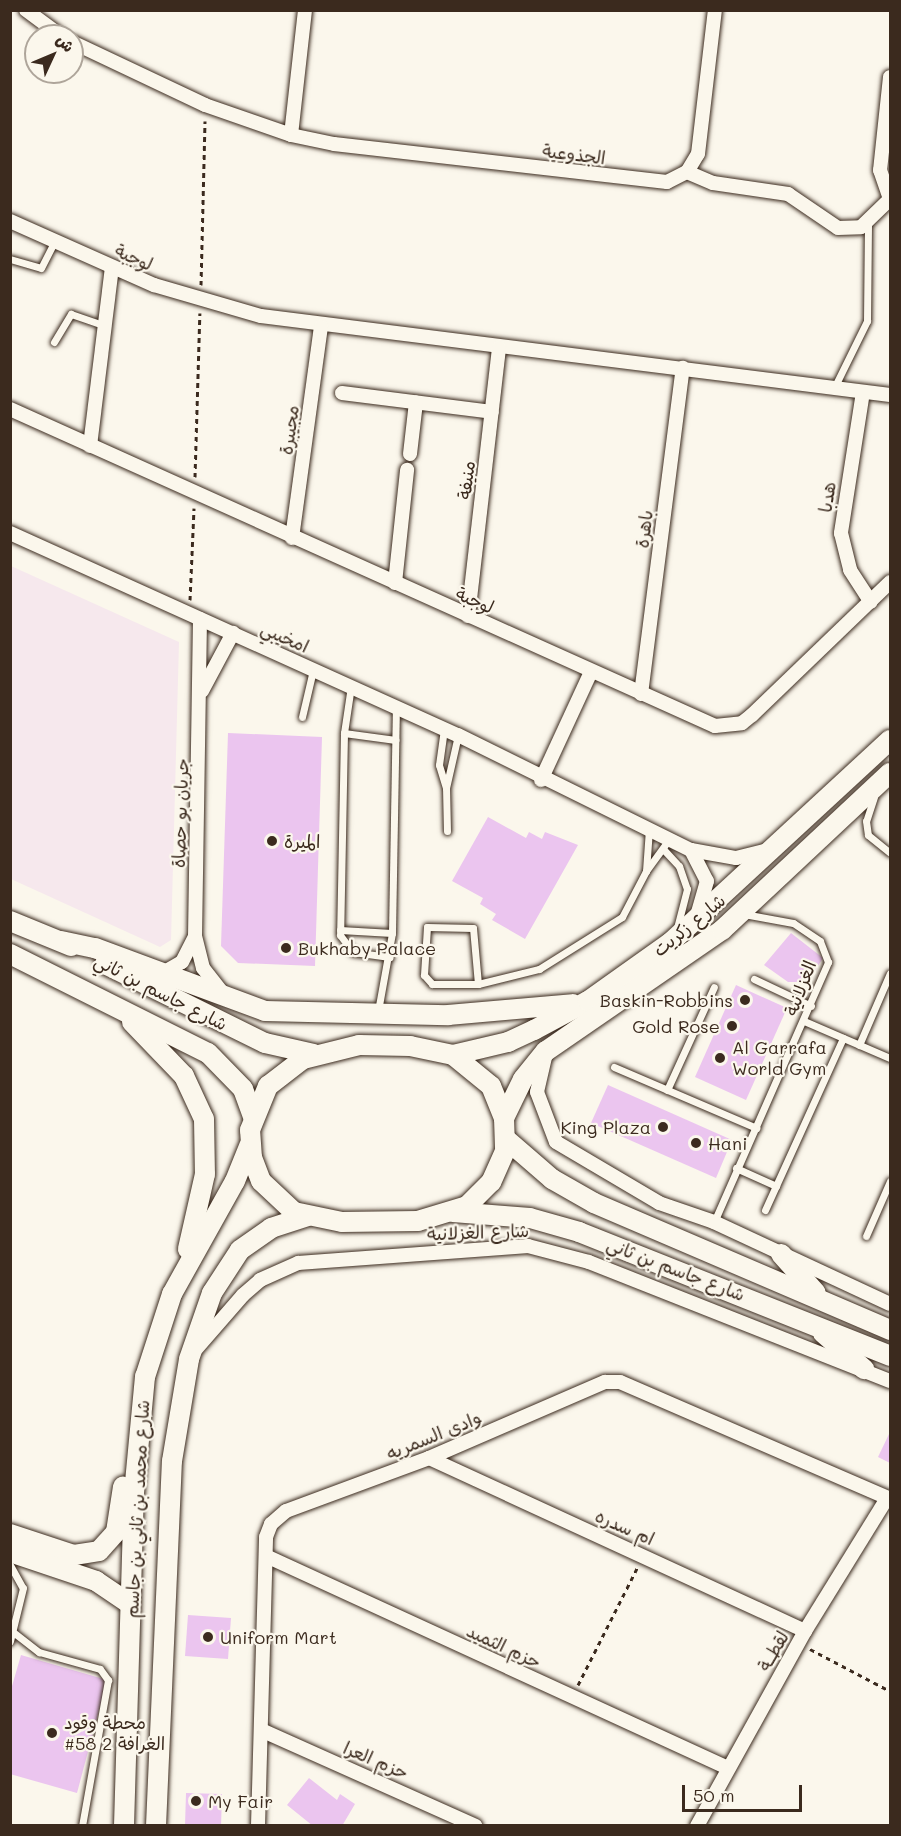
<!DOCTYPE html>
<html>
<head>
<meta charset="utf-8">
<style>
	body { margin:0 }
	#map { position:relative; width:901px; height:1836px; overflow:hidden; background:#fbf7ec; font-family:Mali,"Playpen Sans Arabic",sans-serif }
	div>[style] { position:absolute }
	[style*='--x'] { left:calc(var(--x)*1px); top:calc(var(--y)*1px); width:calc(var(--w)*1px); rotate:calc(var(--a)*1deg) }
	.built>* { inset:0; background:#f6e8ed }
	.building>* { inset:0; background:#ebc5ef }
	.path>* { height:3px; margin-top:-1.5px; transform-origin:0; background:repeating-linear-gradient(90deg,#3b2a1e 0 4.5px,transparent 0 9px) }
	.roads { filter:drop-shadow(0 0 2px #3b2a1e) drop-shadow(0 0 2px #3b2a1e) }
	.lane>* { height:7px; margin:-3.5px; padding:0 3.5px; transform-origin:3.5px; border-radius:3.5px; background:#fbf7ec }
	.street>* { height:14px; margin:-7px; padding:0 7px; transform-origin:7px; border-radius:7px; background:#fbf7ec }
	.secondary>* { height:20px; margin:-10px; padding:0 10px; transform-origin:10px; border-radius:10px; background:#fbf7ec }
	.dots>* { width:16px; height:16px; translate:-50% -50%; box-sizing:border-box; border:3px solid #fbf7ec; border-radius:50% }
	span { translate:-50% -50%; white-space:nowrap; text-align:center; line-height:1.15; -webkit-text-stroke:4.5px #fbf7ec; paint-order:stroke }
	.street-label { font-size:18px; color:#3b2a1e }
	.poi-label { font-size:18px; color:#3b2a1e }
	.left { translate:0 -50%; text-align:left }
	.right { translate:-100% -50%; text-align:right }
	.frame { position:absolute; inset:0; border:12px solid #3b2a1e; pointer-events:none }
	.north { position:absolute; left:24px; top:24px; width:60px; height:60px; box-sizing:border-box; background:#fbf7ec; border:2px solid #aea59a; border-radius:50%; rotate:46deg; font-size:16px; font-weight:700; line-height:24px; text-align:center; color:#3b2a1e }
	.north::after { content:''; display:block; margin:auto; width:21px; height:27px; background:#3b2a1e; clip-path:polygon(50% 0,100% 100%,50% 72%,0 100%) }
	.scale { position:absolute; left:682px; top:1785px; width:120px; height:27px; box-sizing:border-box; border:3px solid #3b2a1e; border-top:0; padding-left:8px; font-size:18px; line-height:21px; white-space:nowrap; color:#3b2a1e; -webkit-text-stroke:4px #fbf7ec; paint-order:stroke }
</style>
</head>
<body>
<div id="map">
	<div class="built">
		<i style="clip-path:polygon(11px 566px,179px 642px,171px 940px,160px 947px,11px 879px)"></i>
	</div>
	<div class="building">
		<i style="clip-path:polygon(228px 733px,322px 737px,315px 966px,238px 963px,221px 946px)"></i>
		<i style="clip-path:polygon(488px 817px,526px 838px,529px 832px,542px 839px,545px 832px,578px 845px,525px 939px,492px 920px,496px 914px,480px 904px,483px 898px,452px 881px)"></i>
		<i style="clip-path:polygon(791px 933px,823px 958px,808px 982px,788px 982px,764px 965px)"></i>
		<i style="clip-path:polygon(736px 985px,787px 1008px,746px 1100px,695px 1077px)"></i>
		<i style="clip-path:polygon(608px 1085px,732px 1140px,716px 1178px,591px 1123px)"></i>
		<i style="clip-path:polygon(890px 1432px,890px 1463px,878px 1457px)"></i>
		<i style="clip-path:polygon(188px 1615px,231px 1618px,228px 1659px,185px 1656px)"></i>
		<i style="clip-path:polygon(21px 1655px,107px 1680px,77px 1793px,10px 1774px,10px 1693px)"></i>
		<i style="clip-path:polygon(309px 1778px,337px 1800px,340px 1794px,355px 1804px,342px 1826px,313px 1826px,287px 1805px)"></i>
		<i style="clip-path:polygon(186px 1793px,222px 1794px,221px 1826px,185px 1826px)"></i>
	</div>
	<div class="path">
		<i style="--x:201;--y:285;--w:164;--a:-88.6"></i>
		<i style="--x:195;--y:477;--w:164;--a:-88.3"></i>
		<i style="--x:190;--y:600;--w:92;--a:-87.5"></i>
		<i style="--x:810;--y:1649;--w:90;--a:27.7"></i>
		<i style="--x:578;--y:1685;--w:131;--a:-63.2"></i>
	</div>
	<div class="roads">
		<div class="lane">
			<i style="--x:10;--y:259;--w:32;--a:16"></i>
			<i style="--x:41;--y:268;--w:30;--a:-63"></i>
			<i style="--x:54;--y:342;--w:33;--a:-59"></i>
			<i style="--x:71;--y:314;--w:36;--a:19"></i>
			<i style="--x:834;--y:388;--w:75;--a:-63.8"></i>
			<i style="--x:867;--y:321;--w:99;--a:-89.4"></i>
			<i style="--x:351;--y:686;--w:48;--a:98.5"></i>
			<i style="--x:344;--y:733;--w:202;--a:91.1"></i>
			<i style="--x:340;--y:935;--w:21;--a:53"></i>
			<i style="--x:353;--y:952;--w:37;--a:8"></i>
			<i style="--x:302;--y:717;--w:48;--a:-76.8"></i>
			<i style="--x:444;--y:729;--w:36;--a:98"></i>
			<i style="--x:439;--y:765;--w:24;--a:73"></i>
			<i style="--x:344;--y:733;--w:52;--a:7.7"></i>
			<i style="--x:874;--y:797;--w:25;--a:108"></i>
			<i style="--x:866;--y:821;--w:14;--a:82"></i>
			<i style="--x:868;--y:835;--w:28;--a:39"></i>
			<i style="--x:447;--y:831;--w:43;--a:-91.3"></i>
			<i style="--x:446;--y:788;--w:54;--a:-77.2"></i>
			<i style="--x:664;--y:850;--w:22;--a:47"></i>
			<i style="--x:679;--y:866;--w:24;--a:71"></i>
			<i style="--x:687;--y:889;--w:40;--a:104.4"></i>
			<i style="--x:646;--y:871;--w:42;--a:-85.9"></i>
			<i style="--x:340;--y:930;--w:52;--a:3.3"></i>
			<i style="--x:754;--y:979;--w:63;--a:25.3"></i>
			<i style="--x:478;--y:984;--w:56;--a:-95.1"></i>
			<i style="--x:473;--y:928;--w:46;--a:-178.8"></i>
			<i style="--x:427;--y:927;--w:48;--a:93.6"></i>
			<i style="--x:424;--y:975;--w:12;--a:48"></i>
			<i style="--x:432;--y:984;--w:46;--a:0"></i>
			<i style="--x:478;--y:984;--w:63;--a:-13.8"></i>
			<i style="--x:539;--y:969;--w:98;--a:-32.1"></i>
			<i style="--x:622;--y:917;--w:52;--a:-62.4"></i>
			<i style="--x:646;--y:871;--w:41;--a:-54"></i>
			<i style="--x:378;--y:1011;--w:79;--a:-79.8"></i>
			<i style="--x:392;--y:933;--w:227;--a:-89"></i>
			<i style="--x:804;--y:1021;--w:94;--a:23.3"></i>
			<i style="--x:859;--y:1045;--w:78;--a:-66.7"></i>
			<i style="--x:614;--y:1067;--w:155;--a:23.2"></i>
			<i style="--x:667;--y:1090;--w:113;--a:-65.5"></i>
			<i style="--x:736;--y:1168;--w:44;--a:24.2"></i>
			<i style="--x:765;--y:1210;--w:189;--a:-65.6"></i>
			<i style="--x:714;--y:1222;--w:284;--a:-66.3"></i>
			<i style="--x:828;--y:962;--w:22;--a:-111"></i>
			<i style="--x:820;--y:941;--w:32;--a:-146"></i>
			<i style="--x:793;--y:923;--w:50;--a:-169.6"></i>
			<i style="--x:866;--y:1236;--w:60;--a:-66.4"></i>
			<i style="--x:10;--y:1565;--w:26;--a:61"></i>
			<i style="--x:23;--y:1588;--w:55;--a:103.8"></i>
			<i style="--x:13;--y:1632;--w:33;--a:38"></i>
			<i style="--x:39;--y:1652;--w:63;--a:15.6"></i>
			<i style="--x:100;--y:1669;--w:14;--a:54"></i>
			<i style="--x:108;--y:1680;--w:148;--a:100.1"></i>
		</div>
		<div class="street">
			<i style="--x:26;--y:10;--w:44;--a:36.6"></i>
			<i style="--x:72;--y:42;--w:147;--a:25.3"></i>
			<i style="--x:205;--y:105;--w:91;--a:19.2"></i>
			<i style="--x:291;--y:135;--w:44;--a:11.8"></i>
			<i style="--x:334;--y:144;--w:335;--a:6.5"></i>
			<i style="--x:667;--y:182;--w:22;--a:-27"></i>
			<i style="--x:687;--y:172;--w:21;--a:-59"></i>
			<i style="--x:698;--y:154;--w:145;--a:-83.3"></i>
			<i style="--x:890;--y:77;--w:94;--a:96.1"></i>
			<i style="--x:880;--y:170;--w:31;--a:71"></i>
			<i style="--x:291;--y:135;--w:126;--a:-83.6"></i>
			<i style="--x:687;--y:172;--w:28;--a:23"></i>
			<i style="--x:713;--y:183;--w:76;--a:8.3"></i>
			<i style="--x:788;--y:194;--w:60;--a:34.2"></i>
			<i style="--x:838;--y:228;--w:23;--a:-2"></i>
			<i style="--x:861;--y:227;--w:40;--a:-44"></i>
			<i style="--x:10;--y:221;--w:158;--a:24"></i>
			<i style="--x:154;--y:285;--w:111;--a:16.2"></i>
			<i style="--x:261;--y:316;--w:634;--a:7.16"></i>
			<i style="--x:863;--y:392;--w:143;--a:98.9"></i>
			<i style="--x:841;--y:533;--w:38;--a:76"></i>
			<i style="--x:850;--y:570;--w:38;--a:57"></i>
			<i style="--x:342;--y:393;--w:151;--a:7.2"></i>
			<i style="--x:10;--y:409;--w:773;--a:24.21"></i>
			<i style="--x:715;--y:726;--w:27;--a:-6"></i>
			<i style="--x:742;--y:723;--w:13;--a:-39"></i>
			<i style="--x:752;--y:715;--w:192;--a:-43.9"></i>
			<i style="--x:90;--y:446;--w:180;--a:-83"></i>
			<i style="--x:410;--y:454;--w:52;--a:-83.4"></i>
			<i style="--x:10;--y:533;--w:491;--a:24.3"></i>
			<i style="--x:458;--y:735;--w:260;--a:26.3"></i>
			<i style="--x:691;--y:850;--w:46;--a:10.1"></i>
			<i style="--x:736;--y:858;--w:32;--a:-14"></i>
			<i style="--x:292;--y:538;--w:213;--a:-82.2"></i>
			<i style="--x:395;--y:583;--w:114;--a:-83.9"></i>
			<i style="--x:468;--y:616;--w:270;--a:-83.4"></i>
			<i style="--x:200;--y:619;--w:317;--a:90.9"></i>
			<i style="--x:195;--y:936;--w:33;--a:76"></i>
			<i style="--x:203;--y:968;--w:31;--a:52"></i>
			<i style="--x:202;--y:691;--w:66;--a:-61.9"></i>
			<i style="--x:641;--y:694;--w:329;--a:-82.7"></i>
			<i style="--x:541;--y:780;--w:119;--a:-65.2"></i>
			<i style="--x:691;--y:850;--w:35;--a:63"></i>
			<i style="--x:707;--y:881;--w:33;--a:106"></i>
			<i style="--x:161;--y:974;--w:24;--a:-30"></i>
			<i style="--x:182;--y:962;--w:27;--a:-63"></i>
			<i style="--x:546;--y:1053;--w:40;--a:103"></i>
			<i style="--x:537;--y:1092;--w:53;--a:69.2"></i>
			<i style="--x:556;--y:1142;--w:120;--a:30.6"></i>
			<i style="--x:659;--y:1203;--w:58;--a:19.1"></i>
			<i style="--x:714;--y:1222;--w:194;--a:25"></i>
			<i style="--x:197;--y:1348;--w:70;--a:-49"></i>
			<i style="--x:243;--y:1295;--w:23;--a:-41"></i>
			<i style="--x:260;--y:1280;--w:42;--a:-24.1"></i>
			<i style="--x:298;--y:1263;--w:231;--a:-4.2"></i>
			<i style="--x:528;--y:1246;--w:63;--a:14.7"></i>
			<i style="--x:589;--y:1262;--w:324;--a:21.6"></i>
			<i style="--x:429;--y:1458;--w:414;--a:24.7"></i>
			<i style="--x:266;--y:1556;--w:508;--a:24.65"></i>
			<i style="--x:261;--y:1730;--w:235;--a:24.1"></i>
			<i style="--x:258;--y:1826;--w:289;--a:-88.4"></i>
			<i style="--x:266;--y:1537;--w:14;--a:-69"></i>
			<i style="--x:271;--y:1524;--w:20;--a:-41"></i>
			<i style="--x:286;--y:1511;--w:153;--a:-20.3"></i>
			<i style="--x:429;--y:1458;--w:192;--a:-23.4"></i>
			<i style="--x:605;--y:1382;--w:15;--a:0"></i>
			<i style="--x:620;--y:1382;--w:294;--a:23.4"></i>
			<i style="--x:697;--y:1826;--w:223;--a:-61"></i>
			<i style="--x:805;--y:1631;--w:156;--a:-58.3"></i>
		</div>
		<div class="secondary">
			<i style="--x:10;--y:921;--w:66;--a:22.3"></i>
			<i style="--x:61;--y:941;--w:35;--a:12"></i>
			<i style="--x:95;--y:948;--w:181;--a:20.3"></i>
			<i style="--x:265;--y:1011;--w:183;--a:1.3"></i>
			<i style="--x:448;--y:1015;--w:125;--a:-5"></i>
			<i style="--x:10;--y:954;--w:221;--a:26.6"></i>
			<i style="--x:208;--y:1053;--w:50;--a:45.8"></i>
			<i style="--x:243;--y:1089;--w:29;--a:70"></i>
			<i style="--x:105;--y:964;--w:178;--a:26.3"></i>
			<i style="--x:265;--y:1043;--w:50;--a:12.7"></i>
			<i style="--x:132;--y:1022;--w:75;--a:46.1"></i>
			<i style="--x:184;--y:1076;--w:47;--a:65.1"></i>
			<i style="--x:204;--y:1119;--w:55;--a:89"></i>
			<i style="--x:205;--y:1174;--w:77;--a:102.8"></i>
			<i style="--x:359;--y:1045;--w:51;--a:1.1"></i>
			<i style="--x:410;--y:1046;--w:44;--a:11.8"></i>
			<i style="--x:453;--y:1055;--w:49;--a:39.2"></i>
			<i style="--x:491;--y:1086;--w:35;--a:68"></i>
			<i style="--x:504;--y:1118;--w:33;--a:88"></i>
			<i style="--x:505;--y:1151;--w:34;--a:114"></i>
			<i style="--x:491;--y:1182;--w:34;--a:135"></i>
			<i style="--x:467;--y:1206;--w:51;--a:163"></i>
			<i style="--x:418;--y:1221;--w:76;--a:179.2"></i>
			<i style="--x:342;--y:1222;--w:49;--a:-168.2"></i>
			<i style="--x:294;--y:1212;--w:45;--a:-136.8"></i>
			<i style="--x:261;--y:1181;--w:25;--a:-111"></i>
			<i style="--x:252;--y:1158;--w:28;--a:-94"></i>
			<i style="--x:250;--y:1130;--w:48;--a:-67.8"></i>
			<i style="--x:268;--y:1086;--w:44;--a:-37.6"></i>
			<i style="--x:303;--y:1059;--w:58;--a:-14"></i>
			<i style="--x:453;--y:1055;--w:57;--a:-13.3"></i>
			<i style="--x:508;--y:1042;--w:29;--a:-25"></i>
			<i style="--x:534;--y:1030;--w:61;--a:-28.2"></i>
			<i style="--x:588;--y:1001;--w:102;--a:-35.4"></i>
			<i style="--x:671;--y:942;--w:298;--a:-42.7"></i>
			<i style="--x:504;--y:1118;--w:43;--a:-64"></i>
			<i style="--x:523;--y:1079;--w:36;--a:-51"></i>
			<i style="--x:546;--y:1051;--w:214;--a:-34.5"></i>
			<i style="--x:722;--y:930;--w:230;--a:-43.1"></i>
			<i style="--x:507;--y:1140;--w:60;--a:40.9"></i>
			<i style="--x:552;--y:1179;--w:48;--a:29.7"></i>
			<i style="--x:594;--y:1203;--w:322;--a:23.2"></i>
			<i style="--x:453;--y:1212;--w:77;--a:4.5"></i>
			<i style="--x:530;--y:1218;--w:51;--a:15.9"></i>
			<i style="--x:579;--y:1232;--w:335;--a:21.7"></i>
			<i style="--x:781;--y:1254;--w:52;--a:48.1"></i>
			<i style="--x:823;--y:1333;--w:55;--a:41.3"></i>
			<i style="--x:10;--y:1534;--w:67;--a:18.2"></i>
			<i style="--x:74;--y:1555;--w:25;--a:-9"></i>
			<i style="--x:99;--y:1551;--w:25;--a:-48"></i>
			<i style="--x:116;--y:1532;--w:46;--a:-81.2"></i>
			<i style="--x:10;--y:1552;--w:91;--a:18.6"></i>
			<i style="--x:96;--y:1581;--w:41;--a:34.1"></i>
			<i style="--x:124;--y:1826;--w:333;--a:-88.3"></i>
			<i style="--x:134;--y:1493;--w:117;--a:-84.6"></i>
			<i style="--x:145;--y:1377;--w:87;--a:-72"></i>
			<i style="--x:172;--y:1294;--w:129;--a:-60.9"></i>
			<i style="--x:235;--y:1181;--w:38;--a:-68"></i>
			<i style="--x:156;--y:1826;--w:365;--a:-87.5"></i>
			<i style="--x:172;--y:1461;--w:103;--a:-80.5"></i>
			<i style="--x:189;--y:1359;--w:70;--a:-70.8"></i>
			<i style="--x:212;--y:1293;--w:51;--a:-56.9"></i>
			<i style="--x:240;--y:1250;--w:38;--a:-35"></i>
			<i style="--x:271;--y:1228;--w:38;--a:-18"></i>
		</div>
	</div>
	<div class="dots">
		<i style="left:272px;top:841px;background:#3b2a1e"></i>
		<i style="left:286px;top:948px;background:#3b2a1e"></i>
		<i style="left:745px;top:1000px;background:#3b2a1e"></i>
		<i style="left:732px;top:1026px;background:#3b2a1e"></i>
		<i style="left:720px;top:1058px;background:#3b2a1e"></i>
		<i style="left:663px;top:1127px;background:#3b2a1e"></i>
		<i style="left:696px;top:1143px;background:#3b2a1e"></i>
		<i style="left:208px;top:1637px;background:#3b2a1e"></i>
		<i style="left:52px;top:1733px;background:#3b2a1e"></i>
		<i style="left:196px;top:1801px;background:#3b2a1e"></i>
	</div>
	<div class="street-label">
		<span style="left:574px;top:154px;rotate:7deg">الجذوعية</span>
		<span style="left:134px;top:257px;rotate:24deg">لوجبة</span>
		<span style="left:289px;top:430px;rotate:-82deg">مجيبرة</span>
		<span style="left:466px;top:480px;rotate:-83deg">منيفة</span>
		<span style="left:827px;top:497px;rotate:-81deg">هدبا</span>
		<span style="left:644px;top:529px;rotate:-83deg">باهرة</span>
		<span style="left:475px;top:600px;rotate:24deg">لوجبة</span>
		<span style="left:285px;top:637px;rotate:24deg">امخيبي</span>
		<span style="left:180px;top:813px;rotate:-88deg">جريان بو حصاة</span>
		<span style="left:689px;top:925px;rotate:-39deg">شارع زكريت</span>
		<span style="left:800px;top:988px;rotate:-69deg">الغزلانية</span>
		<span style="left:161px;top:992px;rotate:27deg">شارع جاسم بن ثاني</span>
		<span style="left:478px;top:1232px;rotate:-2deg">شارع الغزلانية</span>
		<span style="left:676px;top:1269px;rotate:21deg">شارع جاسم بن ثاني</span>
		<span style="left:434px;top:1435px;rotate:-22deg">وادى السمريه</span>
		<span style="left:137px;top:1509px;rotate:-87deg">شارع محمد بن ثاني بن جاسم</span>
		<span style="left:625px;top:1527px;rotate:24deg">ام سدره</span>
		<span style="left:504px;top:1646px;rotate:25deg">حزم الثميد</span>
		<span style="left:773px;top:1651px;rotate:-60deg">لقطــة</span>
		<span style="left:376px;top:1760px;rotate:23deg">حزم العرا</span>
	</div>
	<div class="poi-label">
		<span class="left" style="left:284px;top:841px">الميرة</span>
		<span class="left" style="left:298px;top:948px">Bukhaby Palace</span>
		<span class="right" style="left:733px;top:1000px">Baskin-Robbins</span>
		<span class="right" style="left:720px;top:1026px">Gold Rose</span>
		<span class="left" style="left:732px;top:1058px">Al Garrafa<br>World Gym</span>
		<span class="right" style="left:651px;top:1127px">King Plaza</span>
		<span class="left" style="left:708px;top:1143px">Hani</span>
		<span class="left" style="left:220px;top:1637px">Uniform Mart</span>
		<span class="left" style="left:64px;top:1733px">محطة وقود<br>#58 الغرافة 2</span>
		<span class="left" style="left:208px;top:1801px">My Fair</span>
	</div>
	<div class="frame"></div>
	<div class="north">ش</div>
	<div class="scale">50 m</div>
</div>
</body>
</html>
